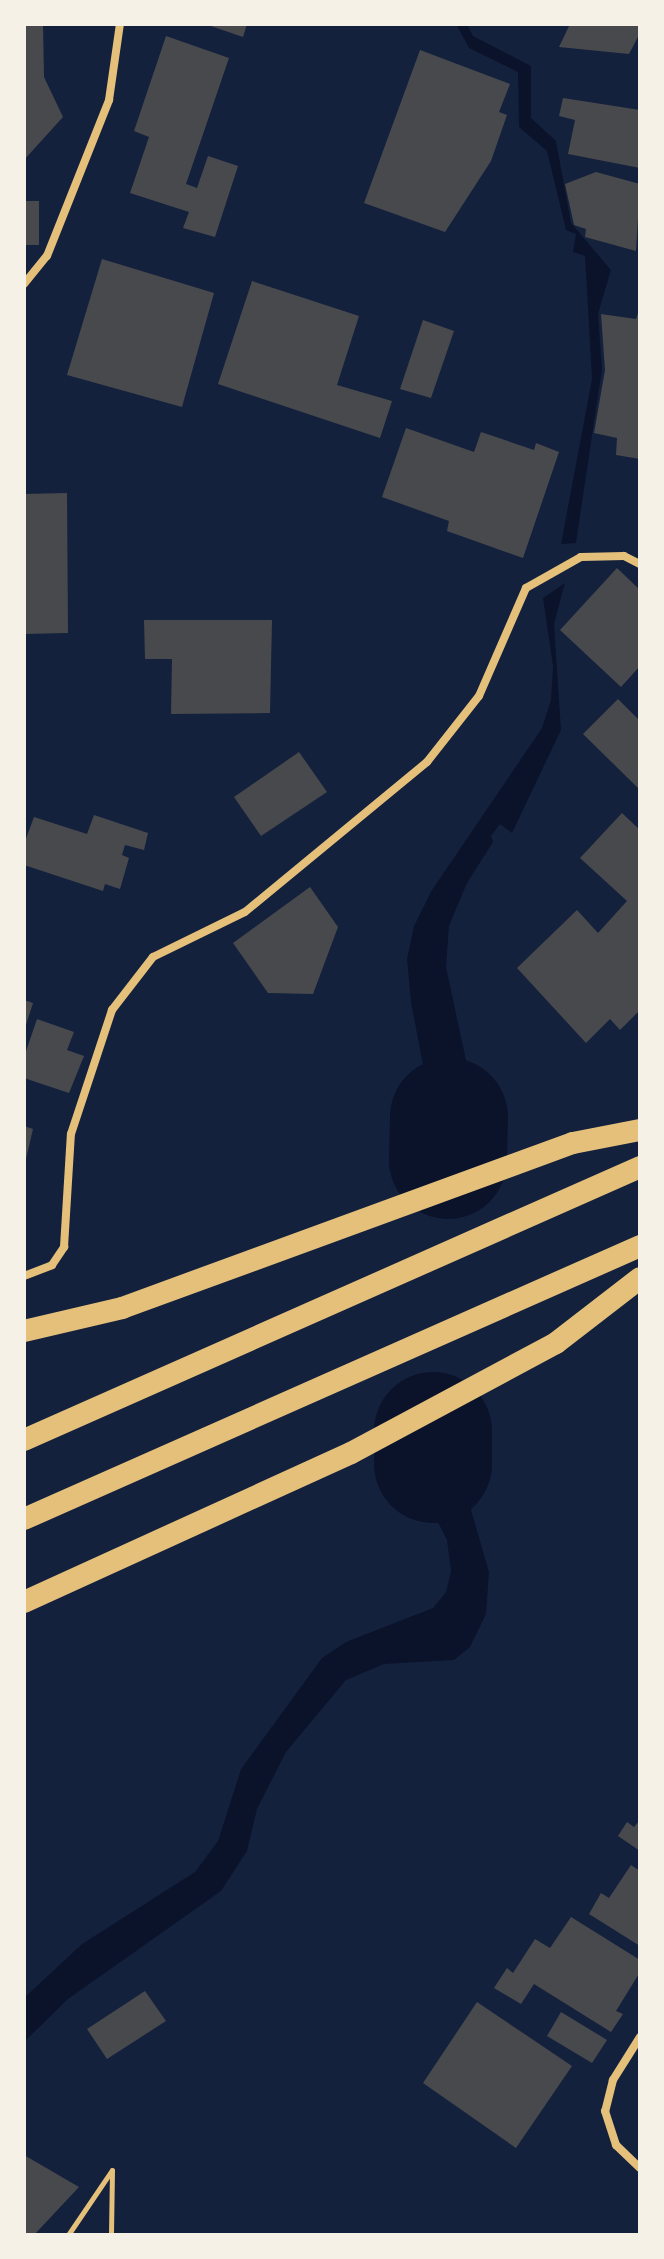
<!DOCTYPE html>
<html>
<head>
<meta charset="utf-8">
<style>
	body { margin:0 }
	#map { position:relative; width:664px; height:2259px; overflow:hidden; background:#14213d; font-family:"Public Sans",sans-serif }
	div>[style] { position:absolute }
	[style*='--x'] { left:calc(var(--x)*1px); top:calc(var(--y)*1px); width:calc(var(--w)*1px); rotate:calc(var(--a)*1deg) }
	.water>* { inset:0; background:#0b132b }
	.river>* { height:118px; margin:-59px; padding:0 59px; transform-origin:59px; border-radius:59px; background:#0b132b }
	.building>* { inset:0; background:#48494c }
	.path>* { height:5px; margin:-2.5px; padding:0 2.5px; transform-origin:2.5px; border-radius:2.5px; background:#e5c07b }
	.minor>* { height:8px; margin:-4px; padding:0 4px; transform-origin:4px; border-radius:4px; background:#e5c07b }
	.trunk>* { height:22px; margin:-11px; padding:0 11px; transform-origin:11px; border-radius:11px; background:#e5c07b }
	span { translate:-50% -50%; white-space:nowrap; text-align:center; line-height:1.15; -webkit-text-stroke:8px #f6f1e7; paint-order:stroke }
	.frame { position:absolute; inset:0; border:26px solid #f6f1e7; pointer-events:none }
</style>
</head>
<body>
<div id="map">
	<div class="water">
		<i style="clip-path:polygon(456px 24px,467px 24px,473px 36px,531px 66px,531px 118px,556px 141px,571px 223px,611px 270px,598px 314px,602px 369px,576px 543px,561px 544px,592px 379px,585px 256px,573px 252px,576px 234px,566px 230px,547px 151px,519px 127px,518px 72px,469px 48px)"></i>
		<i style="clip-path:polygon(565px 583px,554px 624px,561px 730px,512px 833px,500px 824px,491px 836px,493px 842px,467px 883px,449px 926px,446px 967px,469px 1074px,470px 1117px,433px 1118px,411px 1002px,407px 959px,414px 926px,432px 890px,542px 728px,551px 700px,553px 666px,543px 598px)"></i>
		<i style="clip-path:polygon(456px 1458px,489px 1572px,486px 1614px,470px 1647px,454px 1660px,384px 1664px,346px 1680px,286px 1752px,257px 1809px,247px 1851px,221px 1891px,68px 1999px,24px 2042px,24px 1998px,82px 1944px,195px 1872px,218px 1841px,241px 1769px,322px 1658px,346px 1642px,433px 1608px,446px 1592px,451px 1571px,447px 1540px,413px 1473px)"></i>
	</div>
	<div class="river">
		<i style="--x:448;--y:1160;--w:43;--a:-88.7"></i>
		<i style="--x:433;--y:1464;--w:33;--a:-90"></i>
	</div>
	<div class="building">
		<i style="clip-path:polygon(24px 24px,43px 24px,44px 77px,63px 117px,24px 160px)"></i>
		<i style="clip-path:polygon(205px 24px,247px 24px,243px 37px)"></i>
		<i style="clip-path:polygon(570px 24px,640px 24px,640px 33px,629px 54px,559px 47px)"></i>
		<i style="clip-path:polygon(166px 36px,229px 58px,186px 184px,197px 188px,208px 156px,238px 166px,215px 237px,183px 228px,189px 212px,130px 193px,149px 137px,134px 131px)"></i>
		<i style="clip-path:polygon(420px 50px,510px 84px,499px 112px,507px 115px,491px 161px,445px 232px,364px 203px)"></i>
		<i style="clip-path:polygon(563px 98px,640px 110px,640px 168px,568px 154px,575px 120px,559px 116px)"></i>
		<i style="clip-path:polygon(596px 172px,640px 184px,636px 251px,585px 237px,586px 229px,574px 225px,565px 184px)"></i>
		<i style="clip-path:polygon(24px 201px,39px 201px,39px 245px,24px 245px)"></i>
		<i style="clip-path:polygon(102px 259px,214px 293px,182px 407px,67px 375px)"></i>
		<i style="clip-path:polygon(252px 281px,359px 316px,337px 385px,392px 401px,380px 438px,218px 384px)"></i>
		<i style="clip-path:polygon(640px 307px,640px 459px,616px 455px,617px 438px,594px 433px,605px 370px,601px 314px,636px 319px)"></i>
		<i style="clip-path:polygon(423px 320px,454px 331px,431px 398px,400px 389px)"></i>
		<i style="clip-path:polygon(406px 428px,474px 452px,481px 432px,534px 450px,536px 443px,559px 452px,523px 558px,447px 531px,449px 521px,382px 497px)"></i>
		<i style="clip-path:polygon(67px 493px,68px 633px,24px 634px,24px 494px)"></i>
		<i style="clip-path:polygon(617px 568px,640px 590px,640px 666px,621px 687px,560px 630px)"></i>
		<i style="clip-path:polygon(144px 620px,272px 620px,270px 713px,171px 714px,172px 659px,145px 659px)"></i>
		<i style="clip-path:polygon(618px 699px,640px 721px,640px 790px,583px 734px)"></i>
		<i style="clip-path:polygon(299px 752px,327px 792px,261px 836px,234px 797px)"></i>
		<i style="clip-path:polygon(622px 813px,640px 830px,640px 1010px,620px 1030px,610px 1019px,586px 1043px,517px 968px,577px 910px,598px 933px,627px 901px,580px 858px)"></i>
		<i style="clip-path:polygon(94px 815px,148px 833px,144px 850px,125px 845px,122px 855px,129px 858px,120px 889px,105px 884px,103px 891px,24px 865px,24px 844px,34px 817px,87px 834px)"></i>
		<i style="clip-path:polygon(310px 887px,338px 927px,313px 994px,268px 993px,233px 943px)"></i>
		<i style="clip-path:polygon(24px 1000px,33px 1003px,25px 1028px,24px 1028px)"></i>
		<i style="clip-path:polygon(37px 1019px,74px 1032px,67px 1050px,84px 1056px,69px 1093px,24px 1078px,24px 1057px)"></i>
		<i style="clip-path:polygon(24px 1126px,33px 1129px,25px 1163px,24px 1163px)"></i>
		<i style="clip-path:polygon(640px 1820px,640px 1851px,618px 1836px,627px 1822px,634px 1827px)"></i>
		<i style="clip-path:polygon(631px 1865px,640px 1871px,640px 1946px,589px 1914px,601px 1893px,609px 1898px)"></i>
		<i style="clip-path:polygon(571px 1917px,640px 1960px,640px 1972px,616px 2011px,623px 2014px,611px 2032px,534px 1984px,521px 2004px,494px 1988px,507px 1968px,513px 1973px,535px 1939px,550px 1948px)"></i>
		<i style="clip-path:polygon(145px 1991px,166px 2021px,107px 2059px,87px 2029px)"></i>
		<i style="clip-path:polygon(477px 2002px,572px 2066px,516px 2148px,423px 2083px)"></i>
		<i style="clip-path:polygon(561px 2012px,607px 2040px,592px 2063px,547px 2036px)"></i>
		<i style="clip-path:polygon(24px 2155px,79px 2187px,34px 2235px,24px 2235px)"></i>
	</div>
	<div class="path">
		<i style="--x:68;--y:2235;--w:78;--a:-55.9"></i>
		<i style="--x:112;--y:2170;--w:65;--a:90.9"></i>
	</div>
	<div class="minor">
		<i style="--x:24;--y:284;--w:36;--a:-51"></i>
		<i style="--x:47;--y:256;--w:168;--a:-68.3"></i>
		<i style="--x:109;--y:100;--w:77;--a:-81.8"></i>
		<i style="--x:24;--y:1276;--w:30;--a:-21"></i>
		<i style="--x:52;--y:1265;--w:22;--a:-56"></i>
		<i style="--x:64;--y:1247;--w:113;--a:-86.5"></i>
		<i style="--x:71;--y:1134;--w:131;--a:-71.7"></i>
		<i style="--x:112;--y:1010;--w:67;--a:-52.3"></i>
		<i style="--x:153;--y:957;--w:102;--a:-26.1"></i>
		<i style="--x:245;--y:912;--w:236;--a:-39.5"></i>
		<i style="--x:427;--y:762;--w:84;--a:-51.8"></i>
		<i style="--x:479;--y:696;--w:118;--a:-66.5"></i>
		<i style="--x:526;--y:588;--w:63;--a:-29.4"></i>
		<i style="--x:581;--y:557;--w:43;--a:-1.3"></i>
		<i style="--x:624;--y:556;--w:18;--a:27"></i>
		<i style="--x:640;--y:2037;--w:51;--a:122.1"></i>
		<i style="--x:613;--y:2080;--w:32;--a:104"></i>
		<i style="--x:605;--y:2111;--w:36;--a:72"></i>
		<i style="--x:616;--y:2145;--w:33;--a:44"></i>
	</div>
	<div class="trunk">
		<i style="--x:24;--y:1331;--w:101;--a:-13.2"></i>
		<i style="--x:122;--y:1308;--w:480;--a:-20.1"></i>
		<i style="--x:573;--y:1143;--w:68;--a:-11"></i>
		<i style="--x:24;--y:1440;--w:674;--a:-23.9"></i>
		<i style="--x:24;--y:1519;--w:674;--a:-23.9"></i>
		<i style="--x:24;--y:1602;--w:359;--a:-24.5"></i>
		<i style="--x:351;--y:1453;--w:233;--a:-28.2"></i>
		<i style="--x:556;--y:1343;--w:106;--a:-37.7"></i>
	</div>
	<div class="frame"></div>
</div>
</body>
</html>
